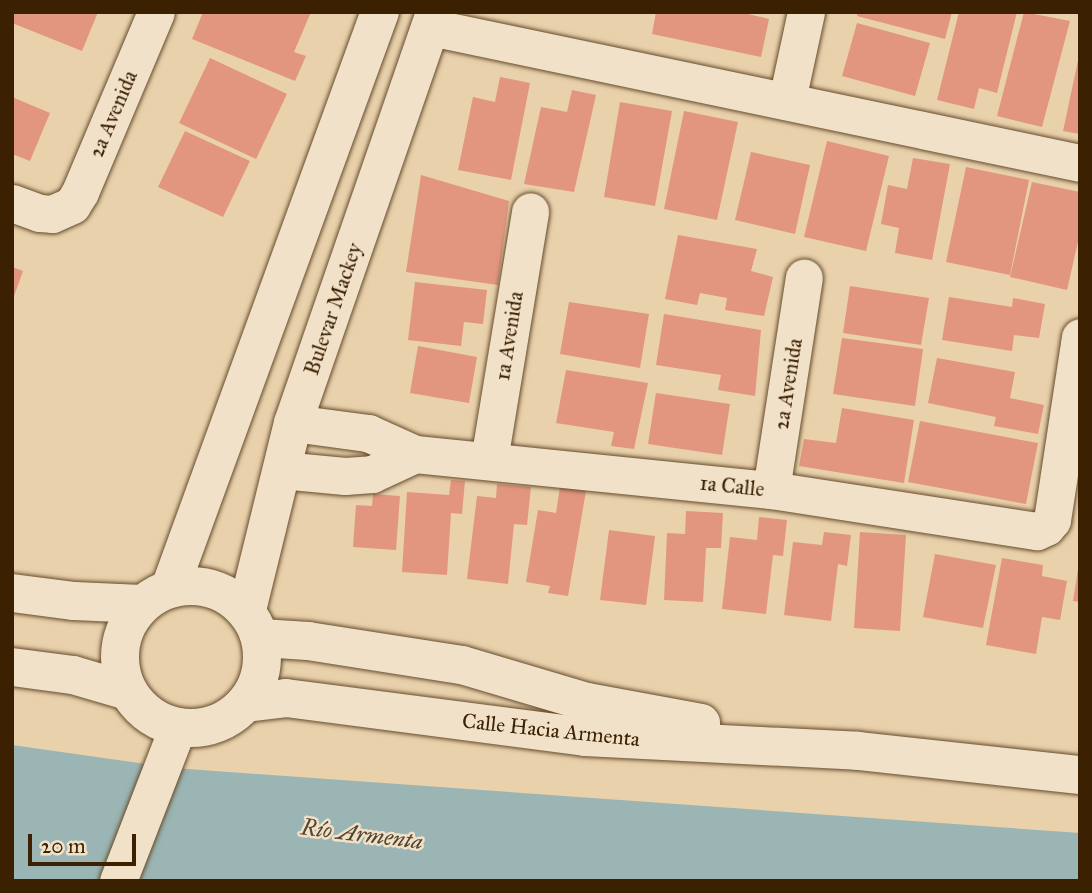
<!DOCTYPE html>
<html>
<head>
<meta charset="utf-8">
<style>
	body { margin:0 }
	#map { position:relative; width:1092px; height:893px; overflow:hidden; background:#e9d1ac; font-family:"IM FELL Great Primer",serif }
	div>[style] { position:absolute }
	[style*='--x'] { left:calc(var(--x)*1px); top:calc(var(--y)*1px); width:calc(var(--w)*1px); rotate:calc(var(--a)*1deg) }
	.water>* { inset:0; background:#9ab5b3 }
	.building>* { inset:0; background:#e2967f }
	.roads { filter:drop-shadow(0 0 2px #664c2c) drop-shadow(0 0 2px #664c2c) }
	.street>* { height:37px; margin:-18.5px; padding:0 18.5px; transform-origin:18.5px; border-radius:18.5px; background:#f1e1c9 }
	.secondary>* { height:38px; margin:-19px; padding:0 19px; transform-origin:19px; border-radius:19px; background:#f1e1c9 }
	.secondary>.ring { margin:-19px; padding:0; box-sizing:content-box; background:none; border:38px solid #f1e1c9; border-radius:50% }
	span { translate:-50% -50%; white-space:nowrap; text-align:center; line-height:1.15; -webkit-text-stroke:5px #f1e1c9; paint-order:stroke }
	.street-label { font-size:21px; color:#3b2002 }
	.water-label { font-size:23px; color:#53452e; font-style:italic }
	.frame { position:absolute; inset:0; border:14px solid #3b2002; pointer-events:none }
	.scale { position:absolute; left:28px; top:834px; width:108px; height:32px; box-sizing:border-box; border:4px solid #3b2002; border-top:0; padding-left:9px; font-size:21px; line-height:24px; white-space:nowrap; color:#3b2002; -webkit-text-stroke:5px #f1e1c9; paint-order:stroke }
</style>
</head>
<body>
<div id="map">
	<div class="water">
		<i style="clip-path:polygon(12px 745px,174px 768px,1080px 833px,1080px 881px,12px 881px)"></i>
	</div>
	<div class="building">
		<i style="clip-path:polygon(12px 12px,98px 12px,82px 51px,12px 23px)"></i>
		<i style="clip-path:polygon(203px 12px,311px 12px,294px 52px,306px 56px,295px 81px,192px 39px)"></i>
		<i style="clip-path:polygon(656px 12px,739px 12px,769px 19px,761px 57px,652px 34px)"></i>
		<i style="clip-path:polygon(858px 12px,952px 12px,945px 39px,857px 16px)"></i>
		<i style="clip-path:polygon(959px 12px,1017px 12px,997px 93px,979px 88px,974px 109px,937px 100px)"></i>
		<i style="clip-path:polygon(1024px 12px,1070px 21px,1042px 127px,997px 116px)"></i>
		<i style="clip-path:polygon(857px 23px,930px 43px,915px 96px,842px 76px)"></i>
		<i style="clip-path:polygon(1079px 56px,1080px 56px,1080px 134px,1063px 131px)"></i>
		<i style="clip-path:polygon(210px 58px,287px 94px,256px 159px,179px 123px)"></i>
		<i style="clip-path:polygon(500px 77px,530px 83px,511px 180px,458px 170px,473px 97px,495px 102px)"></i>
		<i style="clip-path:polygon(572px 90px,596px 95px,574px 192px,524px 184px,541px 107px,567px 112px)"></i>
		<i style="clip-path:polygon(12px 97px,50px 113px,30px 161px,12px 154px)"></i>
		<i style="clip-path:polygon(620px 102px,672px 111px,655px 206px,604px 197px)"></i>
		<i style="clip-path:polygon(684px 111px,738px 122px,717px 220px,664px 209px)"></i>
		<i style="clip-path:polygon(185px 131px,250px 161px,223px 217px,158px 187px)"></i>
		<i style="clip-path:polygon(827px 141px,889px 156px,866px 251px,804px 237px)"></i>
		<i style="clip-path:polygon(751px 152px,810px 165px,795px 234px,735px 220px)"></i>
		<i style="clip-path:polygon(913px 158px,950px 164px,932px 260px,895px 253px,899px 228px,881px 224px,888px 185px,907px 189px)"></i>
		<i style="clip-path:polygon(966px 167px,1029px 180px,1010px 275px,946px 262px)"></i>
		<i style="clip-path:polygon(421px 175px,509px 201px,498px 285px,406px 272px)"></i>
		<i style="clip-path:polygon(1032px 182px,1080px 192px,1080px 233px,1067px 290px,1010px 277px)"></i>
		<i style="clip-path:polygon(678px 235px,757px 249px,751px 271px,773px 277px,764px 316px,725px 310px,727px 298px,700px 293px,697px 305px,665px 299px)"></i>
		<i style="clip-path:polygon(12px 267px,23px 271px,13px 299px,12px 299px)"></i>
		<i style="clip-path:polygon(415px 282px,487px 290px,483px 324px,464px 322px,461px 346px,408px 340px)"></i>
		<i style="clip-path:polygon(850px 286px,929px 298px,921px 345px,843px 333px)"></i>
		<i style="clip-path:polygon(949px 297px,1012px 307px,1013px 298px,1045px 304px,1039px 338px,1014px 335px,1012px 351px,942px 340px)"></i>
		<i style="clip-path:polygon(569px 302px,649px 314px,640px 368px,560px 354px)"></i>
		<i style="clip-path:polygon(664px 314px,761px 330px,755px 396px,718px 390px,721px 375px,656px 365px)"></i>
		<i style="clip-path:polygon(842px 338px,923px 349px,915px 406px,833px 394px)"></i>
		<i style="clip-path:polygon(418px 346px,477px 357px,469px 403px,410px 393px)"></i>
		<i style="clip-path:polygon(937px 358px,1015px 372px,1010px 398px,1044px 405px,1038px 434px,994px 426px,996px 417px,928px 403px)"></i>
		<i style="clip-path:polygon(566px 370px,648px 383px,634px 449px,611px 446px,614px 432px,556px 423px)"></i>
		<i style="clip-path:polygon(656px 393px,730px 404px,722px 455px,648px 444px)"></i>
		<i style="clip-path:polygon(842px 408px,914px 420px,904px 483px,799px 466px,804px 439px,836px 443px)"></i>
		<i style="clip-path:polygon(920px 421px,1038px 443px,1026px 504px,908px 482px)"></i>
		<i style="clip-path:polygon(451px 480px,465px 481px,462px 514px,451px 513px,447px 575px,402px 572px,407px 492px,449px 495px)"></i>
		<i style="clip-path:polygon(497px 484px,531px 487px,527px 525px,514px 524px,508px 584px,467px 579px,477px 496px,496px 498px)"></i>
		<i style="clip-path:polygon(560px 487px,586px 491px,568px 596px,548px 593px,550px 586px,526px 582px,538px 510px,556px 513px)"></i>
		<i style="clip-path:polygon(373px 494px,400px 496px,396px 550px,353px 547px,356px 505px,372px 506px)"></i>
		<i style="clip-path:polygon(686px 511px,723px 513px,721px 548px,706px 548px,703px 602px,664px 600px,667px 533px,685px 534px)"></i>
		<i style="clip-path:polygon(759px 517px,787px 520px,783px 556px,773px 555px,766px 614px,722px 609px,730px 537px,757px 540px)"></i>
		<i style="clip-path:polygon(609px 530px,655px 536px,646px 605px,600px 600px)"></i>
		<i style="clip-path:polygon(824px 532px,851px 535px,847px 566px,838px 564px,831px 621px,784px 615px,793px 542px,822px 545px)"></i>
		<i style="clip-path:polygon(860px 532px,906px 535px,900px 631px,854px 628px)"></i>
		<i style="clip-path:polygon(935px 554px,996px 565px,983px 628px,923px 617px)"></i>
		<i style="clip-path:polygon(1002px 558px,1043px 565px,1042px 576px,1067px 581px,1060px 620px,1042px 617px,1036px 654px,986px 645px)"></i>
		<i style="clip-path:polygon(1078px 569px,1080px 569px,1080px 602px,1073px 601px)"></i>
	</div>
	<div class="roads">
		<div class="street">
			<i style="--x:430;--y:27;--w:664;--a:11.82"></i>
			<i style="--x:787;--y:100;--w:90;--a:-77.8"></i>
			<i style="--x:12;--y:203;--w:29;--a:20"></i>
			<i style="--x:39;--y:213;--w:13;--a:4"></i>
			<i style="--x:52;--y:214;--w:22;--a:-24"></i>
			<i style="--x:72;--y:205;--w:15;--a:-58"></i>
			<i style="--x:80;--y:192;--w:195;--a:-67.1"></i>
			<i style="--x:293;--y:423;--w:76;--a:7.6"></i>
			<i style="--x:368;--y:433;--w:51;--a:24.1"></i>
			<i style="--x:415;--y:454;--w:358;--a:5.8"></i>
			<i style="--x:771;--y:490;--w:269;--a:8.8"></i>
			<i style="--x:1037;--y:531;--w:10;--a:-24"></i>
			<i style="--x:1046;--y:527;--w:9;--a:-49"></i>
			<i style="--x:1052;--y:520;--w:185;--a:-81.3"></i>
			<i style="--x:489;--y:460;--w:252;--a:-80.6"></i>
			<i style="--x:281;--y:470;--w:64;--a:5.4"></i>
			<i style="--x:345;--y:476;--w:27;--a:-4"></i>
			<i style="--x:372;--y:474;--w:47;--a:-24.9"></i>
			<i style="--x:771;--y:490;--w:215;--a:-81.2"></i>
			<i style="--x:118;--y:881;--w:166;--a:-68.8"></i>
		</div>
		<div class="secondary">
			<i class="ring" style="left:120px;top:586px;width:104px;height:104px"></i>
			<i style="--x:170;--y:588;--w:613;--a:-69.97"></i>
			<i style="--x:12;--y:593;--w:63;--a:7.4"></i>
			<i style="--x:74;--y:601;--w:68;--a:2.5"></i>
			<i style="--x:247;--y:610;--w:193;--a:-76.2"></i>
			<i style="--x:293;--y:423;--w:435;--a:-70.9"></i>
			<i style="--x:261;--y:638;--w:47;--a:3.7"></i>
			<i style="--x:308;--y:641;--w:156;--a:8.9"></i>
			<i style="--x:462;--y:665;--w:130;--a:16.5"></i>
			<i style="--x:587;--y:702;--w:116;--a:10.4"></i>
			<i style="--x:12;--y:667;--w:62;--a:7.5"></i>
			<i style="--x:73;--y:675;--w:57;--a:16.2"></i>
			<i style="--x:246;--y:703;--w:40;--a:-7.1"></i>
			<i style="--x:286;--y:698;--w:302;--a:7.4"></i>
			<i style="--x:585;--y:737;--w:273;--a:2.9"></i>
			<i style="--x:858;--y:751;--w:223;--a:6.2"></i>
		</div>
	</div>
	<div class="street-label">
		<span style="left:113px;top:114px;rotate:-67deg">2a Avenida</span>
		<span style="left:333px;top:309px;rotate:-71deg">Bulevar Mackey</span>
		<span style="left:509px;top:336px;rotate:-81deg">1a Avenida</span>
		<span style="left:788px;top:384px;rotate:-81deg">2a Avenida</span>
		<span style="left:732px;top:486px;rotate:6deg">1a Calle</span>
		<span style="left:551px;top:730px;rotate:6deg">Calle Hacia Armenta</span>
	</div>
	<div class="water-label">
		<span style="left:362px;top:834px;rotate:7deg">Río Armenta</span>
	</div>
	<div class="frame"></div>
	<div class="scale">20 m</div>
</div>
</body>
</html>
